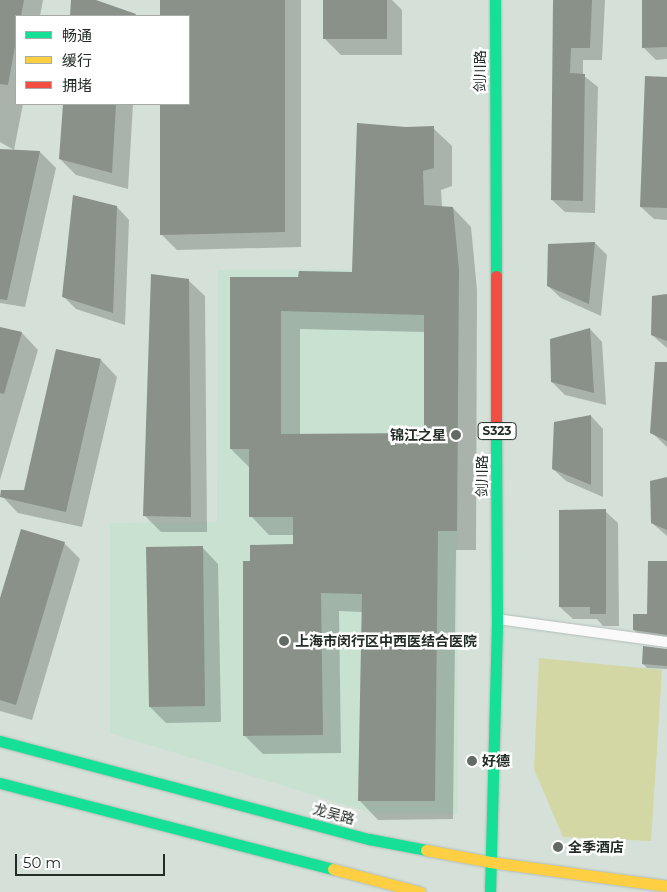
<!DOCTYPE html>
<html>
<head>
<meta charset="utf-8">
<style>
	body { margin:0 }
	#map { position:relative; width:667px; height:892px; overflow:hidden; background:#d4e0d8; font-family:Montserrat,"Noto Sans SC",sans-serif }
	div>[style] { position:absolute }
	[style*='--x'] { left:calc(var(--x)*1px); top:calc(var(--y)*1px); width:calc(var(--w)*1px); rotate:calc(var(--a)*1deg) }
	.built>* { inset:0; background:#c9e1d1 }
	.green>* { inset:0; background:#d3d7a3 }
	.shadow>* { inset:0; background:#0003 }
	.building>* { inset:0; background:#899189 }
	.roads { filter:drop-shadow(0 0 1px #b3bdb7) drop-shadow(0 0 1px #b3bdb7) }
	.lane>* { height:10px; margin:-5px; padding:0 5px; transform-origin:5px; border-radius:5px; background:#f9faf9 }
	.fast>* { height:11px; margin:-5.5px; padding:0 5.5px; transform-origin:5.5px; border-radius:5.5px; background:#16e098 }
	.slow>* { height:11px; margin:-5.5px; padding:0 5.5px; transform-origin:5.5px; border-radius:5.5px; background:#ffcf43 }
	.jam>* { height:11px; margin:-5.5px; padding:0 5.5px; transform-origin:5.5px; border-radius:5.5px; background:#f24e42 }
	.dots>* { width:14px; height:14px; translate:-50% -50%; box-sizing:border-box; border:2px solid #fff; border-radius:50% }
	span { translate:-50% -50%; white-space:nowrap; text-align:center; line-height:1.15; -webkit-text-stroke:5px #fff; paint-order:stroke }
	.shield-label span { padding:1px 4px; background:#fff; border:1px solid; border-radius:4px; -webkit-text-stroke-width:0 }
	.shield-label { font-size:12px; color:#232c26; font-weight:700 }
	.street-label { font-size:14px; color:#232c26 }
	.poi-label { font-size:14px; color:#232c26; font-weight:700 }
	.right { translate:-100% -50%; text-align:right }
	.left { translate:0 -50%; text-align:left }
	.legend { position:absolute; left:15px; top:15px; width:175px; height:90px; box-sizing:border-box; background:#fff; border:1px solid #a7aba8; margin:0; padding:6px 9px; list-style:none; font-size:15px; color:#232c26 }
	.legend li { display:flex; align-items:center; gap:10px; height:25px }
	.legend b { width:25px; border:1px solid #a7aba8 }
	.scale { position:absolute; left:15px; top:854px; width:150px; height:22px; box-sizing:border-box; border:2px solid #232c26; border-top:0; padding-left:6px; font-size:15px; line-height:18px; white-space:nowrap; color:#232c26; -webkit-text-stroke:4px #fff; paint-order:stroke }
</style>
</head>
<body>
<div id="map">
	<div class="built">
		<i style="clip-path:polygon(457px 269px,458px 814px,376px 814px,110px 733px,110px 523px,217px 522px,218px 270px)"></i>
	</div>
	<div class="green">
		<i style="clip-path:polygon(539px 658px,662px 670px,651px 841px,563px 837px,534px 769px)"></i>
	</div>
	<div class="shadow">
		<i style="clip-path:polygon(0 0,43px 0,40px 16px,16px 16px,16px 104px,23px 104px,14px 150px,0 142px)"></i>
		<i style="clip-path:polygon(72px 0,93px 0,121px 10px,127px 16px,71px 16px)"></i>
		<i style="clip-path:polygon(162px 0,301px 0,301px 247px,177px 250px,161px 234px,161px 104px,189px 104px,189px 16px,162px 16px)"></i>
		<i style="clip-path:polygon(325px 0,392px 0,402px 10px,402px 55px,341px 55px,324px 38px)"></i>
		<i style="clip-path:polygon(555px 0,605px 0,602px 60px,583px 60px,583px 75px,598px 87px,595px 213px,565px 212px,552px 200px)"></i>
		<i style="clip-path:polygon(643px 0,667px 0,667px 59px,656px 60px,643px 47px)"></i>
		<i style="clip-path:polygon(667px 78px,667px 220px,654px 219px,641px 207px)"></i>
		<i style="clip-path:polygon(64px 104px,133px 104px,128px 189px,76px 175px,60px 159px)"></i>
		<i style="clip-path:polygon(evenodd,406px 128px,433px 128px,452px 146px,452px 186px,441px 190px,442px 207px,453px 208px,471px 227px,477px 290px,476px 550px,456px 550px,453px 819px,378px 820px,360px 801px,363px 612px,339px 611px,341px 753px,263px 754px,245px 736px,251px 562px,294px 545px,294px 535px,269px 535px,251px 516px,250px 468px,231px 449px,231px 278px,300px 278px,353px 273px,406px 128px,300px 329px,425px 332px,425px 434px,300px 435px,300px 329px)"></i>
		<i style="clip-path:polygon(0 150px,40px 152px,56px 168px,25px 307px,0 303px)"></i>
		<i style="clip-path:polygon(117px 207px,129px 220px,125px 325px,76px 309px,63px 296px)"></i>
		<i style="clip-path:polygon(595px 243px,607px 255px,601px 316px,561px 298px,548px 286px,549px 245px)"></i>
		<i style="clip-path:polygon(188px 280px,205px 296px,207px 532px,161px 532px,145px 516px)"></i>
		<i style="clip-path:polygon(667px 295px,667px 348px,652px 335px)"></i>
		<i style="clip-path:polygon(0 328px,22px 333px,38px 350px,0 480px)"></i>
		<i style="clip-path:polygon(590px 329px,602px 342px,606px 405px,565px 395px,552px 382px)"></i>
		<i style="clip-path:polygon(101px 360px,117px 377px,82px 527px,18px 513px,2px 496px,25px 491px)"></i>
		<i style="clip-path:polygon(667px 387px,667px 447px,651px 432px)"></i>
		<i style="clip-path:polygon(591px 416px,603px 429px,603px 497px,566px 481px,553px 469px)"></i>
		<i style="clip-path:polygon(667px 478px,667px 536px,652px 523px)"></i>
		<i style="clip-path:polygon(605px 511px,618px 523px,619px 626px,603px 626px,597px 619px,573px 619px,560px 607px)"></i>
		<i style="clip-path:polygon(64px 543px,80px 559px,32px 720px,0 711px,0 603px)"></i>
		<i style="clip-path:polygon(202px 547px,218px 564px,221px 722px,166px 723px,150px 707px)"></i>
		<i style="clip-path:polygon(667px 562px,667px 645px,647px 643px,634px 630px,648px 615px)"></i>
		<i style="clip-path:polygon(667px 650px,667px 669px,647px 668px,643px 664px)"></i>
	</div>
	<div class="building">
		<i style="clip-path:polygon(0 0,24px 0,21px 16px,16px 16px,16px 41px,8px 85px,0 84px)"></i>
		<i style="clip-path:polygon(71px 0,96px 0,136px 14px,135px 16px,70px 16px)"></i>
		<i style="clip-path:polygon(160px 0,285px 0,285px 232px,160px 235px,160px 104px,189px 104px,189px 16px,160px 16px)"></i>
		<i style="clip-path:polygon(323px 0,387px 0,387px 39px,323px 39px)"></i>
		<i style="clip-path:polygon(553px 0,592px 0,590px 48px,571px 48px,570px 73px,585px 74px,583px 201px,551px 200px)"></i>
		<i style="clip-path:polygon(642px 0,667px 0,667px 47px,642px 48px)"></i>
		<i style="clip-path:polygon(645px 76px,667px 77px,667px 208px,640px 207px)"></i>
		<i style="clip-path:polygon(63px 104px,116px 104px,112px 173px,59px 159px)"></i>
		<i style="clip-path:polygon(evenodd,357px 123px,406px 127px,434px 126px,434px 168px,423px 171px,424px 205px,453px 207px,459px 270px,457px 531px,438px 531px,435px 801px,358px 801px,362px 594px,321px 593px,323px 735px,243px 736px,243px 561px,250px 561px,250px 545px,293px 544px,293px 517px,249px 517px,249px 449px,230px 449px,230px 277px,298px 277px,299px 271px,352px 272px,357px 123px,281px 311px,424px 315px,424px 433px,281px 434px,281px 311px)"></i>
		<i style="clip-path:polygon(0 149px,40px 151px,7px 300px,0 299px)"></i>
		<i style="clip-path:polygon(73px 195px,117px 206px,113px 313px,62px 297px)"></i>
		<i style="clip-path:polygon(595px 242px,589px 304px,547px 286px,548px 244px)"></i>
		<i style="clip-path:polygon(151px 274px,189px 279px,191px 517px,143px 516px)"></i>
		<i style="clip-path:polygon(667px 294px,667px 341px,651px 335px,652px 296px)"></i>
		<i style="clip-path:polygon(0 327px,22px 332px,4px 394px,0 393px)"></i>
		<i style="clip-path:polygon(590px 328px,594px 393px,551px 382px,550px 339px)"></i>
		<i style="clip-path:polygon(56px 349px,101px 359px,66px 512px,0 497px,1px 490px,24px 490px)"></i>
		<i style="clip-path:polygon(655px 362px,667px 362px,667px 441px,650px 433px)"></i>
		<i style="clip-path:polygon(591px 415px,591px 485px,552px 469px,554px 422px)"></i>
		<i style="clip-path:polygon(667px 477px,667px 530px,651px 523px,650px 481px)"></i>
		<i style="clip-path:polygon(606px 509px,606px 614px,590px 614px,590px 607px,559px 607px,559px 510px)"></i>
		<i style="clip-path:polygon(21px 529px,65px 542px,16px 705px,0 700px,0 598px)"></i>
		<i style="clip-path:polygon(203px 546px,205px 706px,149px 707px,146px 547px)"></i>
		<i style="clip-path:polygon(648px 561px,667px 561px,667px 635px,633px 630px,633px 614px,647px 614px)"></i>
		<i style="clip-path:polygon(643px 646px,667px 649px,667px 666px,642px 664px)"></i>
	</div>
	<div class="roads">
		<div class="lane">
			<i style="--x:497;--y:619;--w:172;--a:7.7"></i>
		</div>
		<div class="fast">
			<i style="--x:495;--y:0;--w:276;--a:89.8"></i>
			<i style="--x:0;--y:741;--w:382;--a:14.9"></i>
			<i style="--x:369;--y:839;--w:58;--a:10.9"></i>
			<i style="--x:0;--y:783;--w:344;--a:14.5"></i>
			<i style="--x:490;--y:892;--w:273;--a:-88.5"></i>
			<i style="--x:497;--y:619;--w:196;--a:-90.3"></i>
		</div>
		<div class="slow">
			<i style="--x:426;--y:850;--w:65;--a:10.6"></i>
			<i style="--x:490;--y:862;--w:179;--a:7.7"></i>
			<i style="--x:333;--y:869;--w:90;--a:14.8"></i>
		</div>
		<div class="jam">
			<i style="--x:496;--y:276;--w:147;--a:90"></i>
		</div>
	</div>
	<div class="dots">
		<i style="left:456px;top:435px;background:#616b64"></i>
		<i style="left:284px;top:641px;background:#616b64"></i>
		<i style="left:472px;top:761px;background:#616b64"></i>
		<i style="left:558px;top:847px;background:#616b64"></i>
	</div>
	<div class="shield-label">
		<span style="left:497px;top:431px">S323</span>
	</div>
	<div class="street-label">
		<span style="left:480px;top:71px;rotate:-90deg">剑川路</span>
		<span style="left:482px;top:476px;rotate:-90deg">剑川路</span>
		<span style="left:334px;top:814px;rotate:15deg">龙吴路</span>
	</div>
	<div class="poi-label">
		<span class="right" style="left:446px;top:435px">锦江之星</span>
		<span class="left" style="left:295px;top:641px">上海市闵行区中西医结合医院</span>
		<span class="left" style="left:482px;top:761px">好德</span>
		<span class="left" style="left:568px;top:847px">全季酒店</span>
	</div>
	<ul class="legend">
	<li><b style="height:6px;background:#16e098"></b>畅通</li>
	<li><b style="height:6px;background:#ffcf43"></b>缓行</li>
	<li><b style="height:6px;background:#f24e42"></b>拥堵</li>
	</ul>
	<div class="scale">50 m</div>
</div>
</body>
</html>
